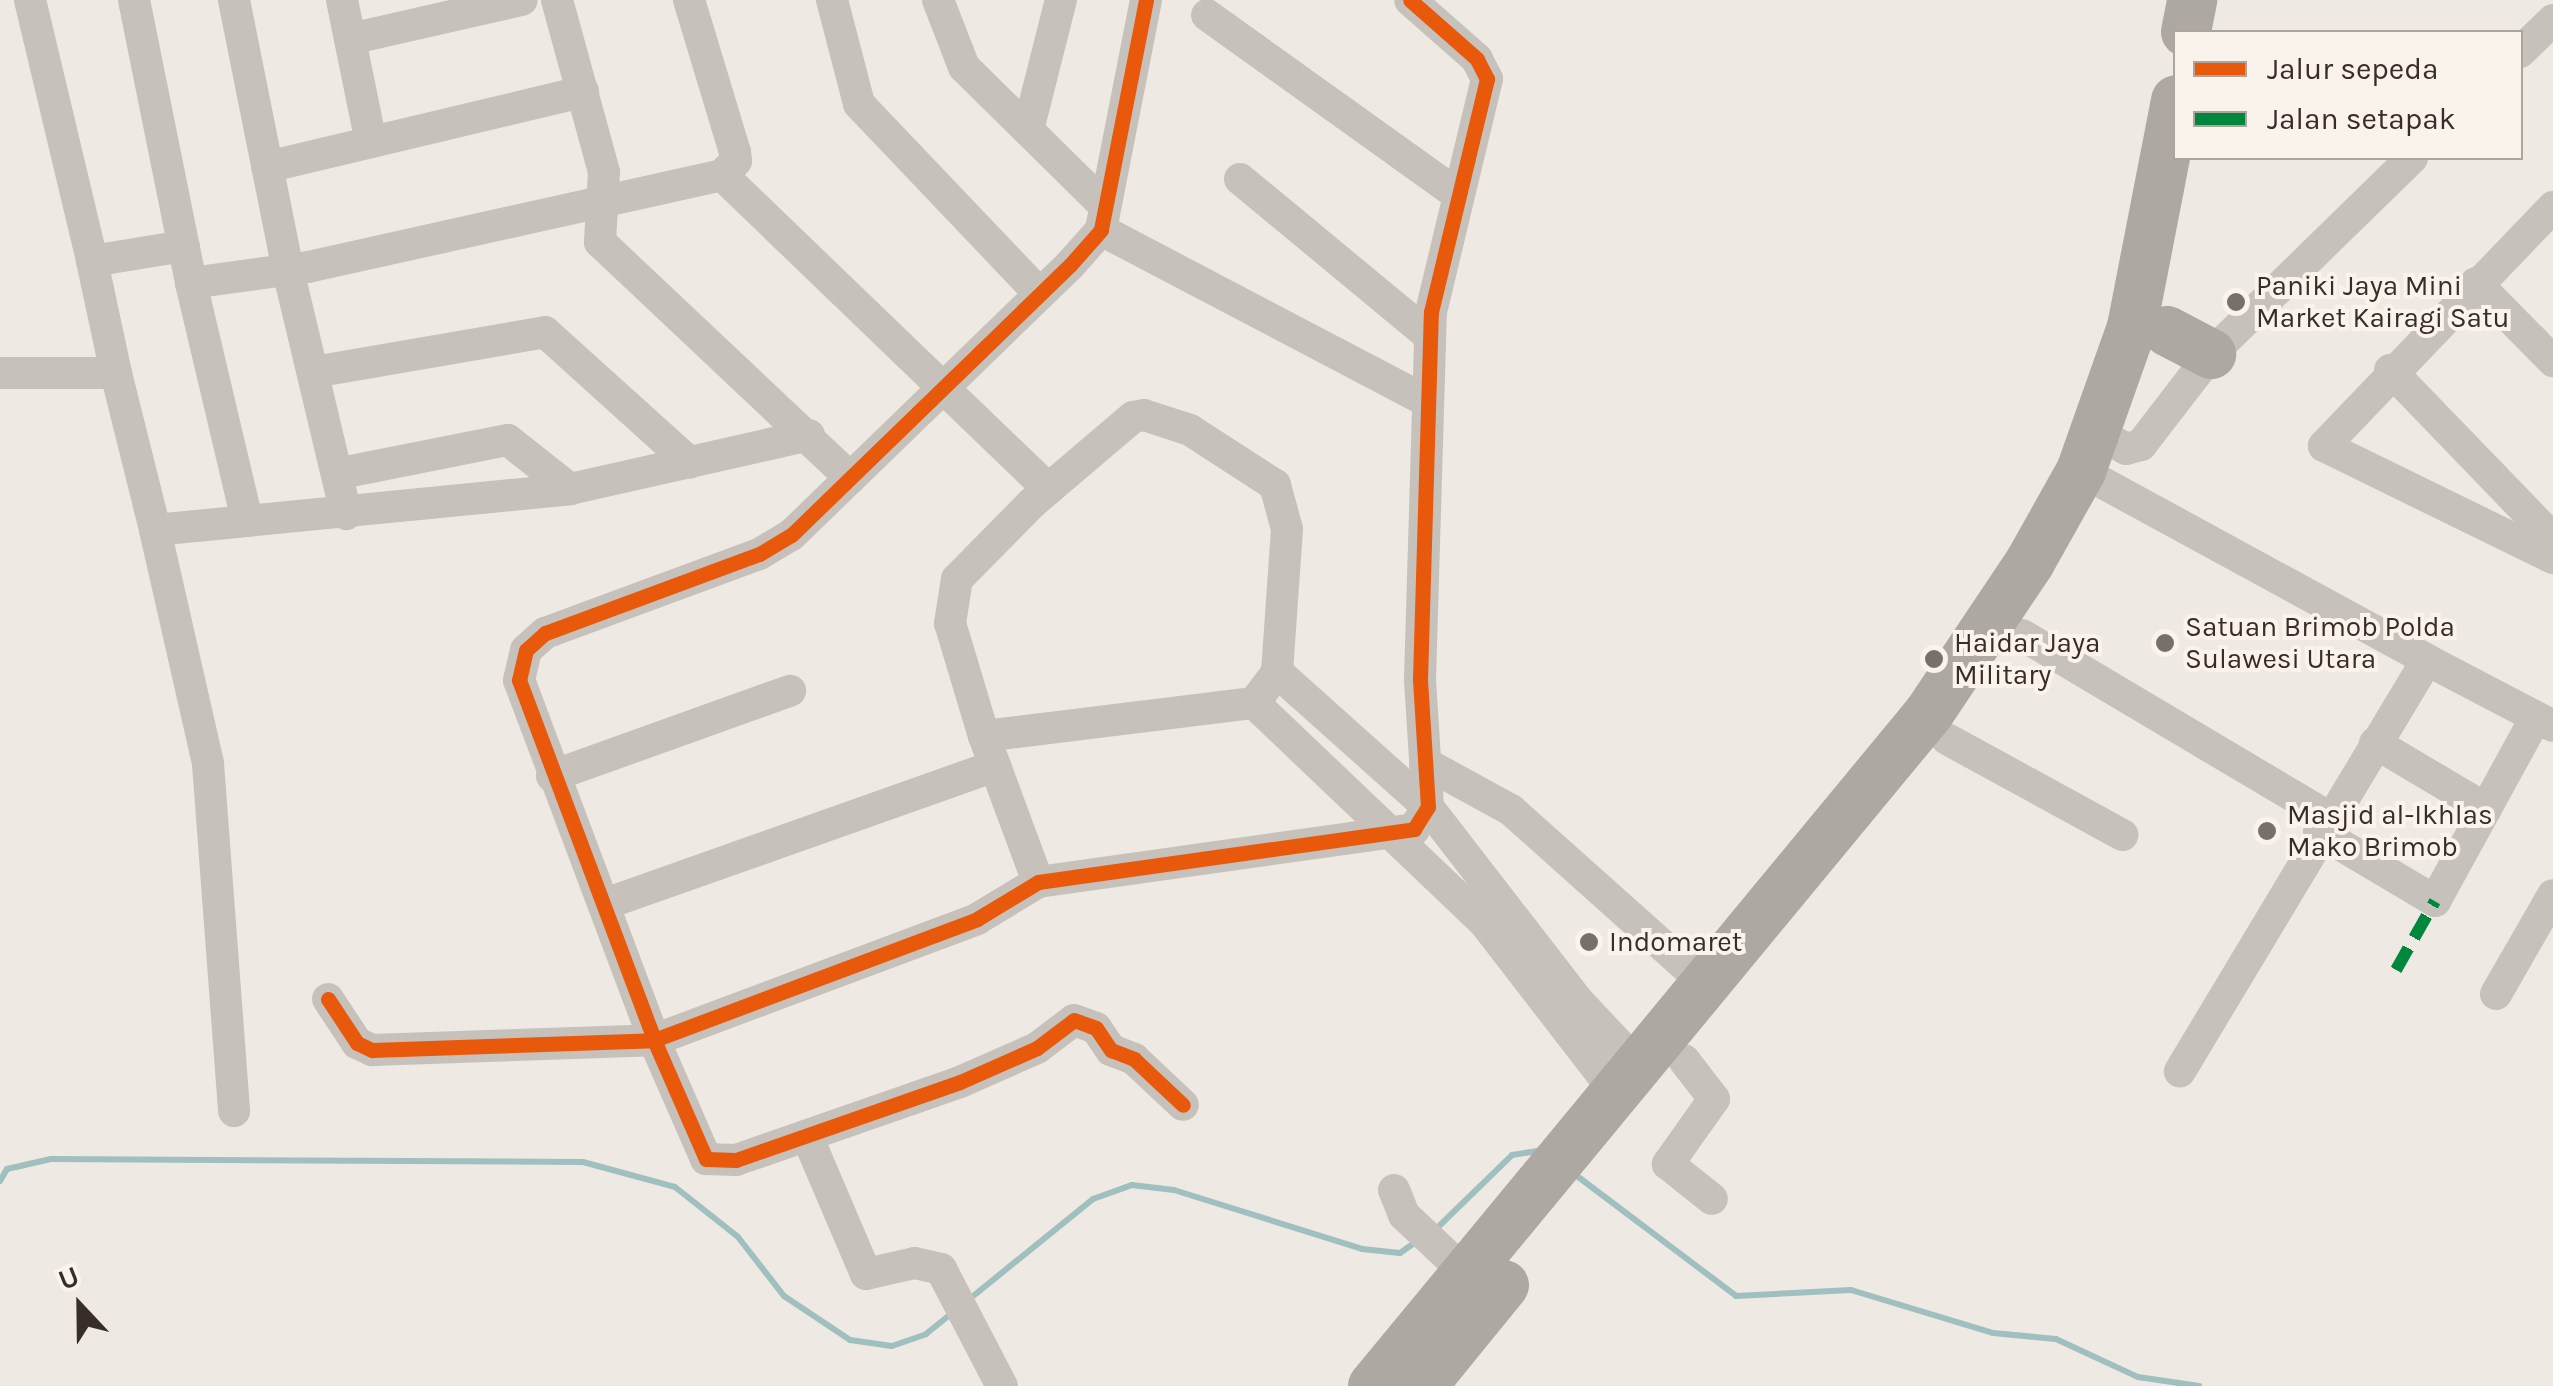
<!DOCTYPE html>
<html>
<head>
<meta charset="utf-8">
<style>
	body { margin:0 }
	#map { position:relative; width:2553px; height:1386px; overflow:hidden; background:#eee9e3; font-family:Karla,sans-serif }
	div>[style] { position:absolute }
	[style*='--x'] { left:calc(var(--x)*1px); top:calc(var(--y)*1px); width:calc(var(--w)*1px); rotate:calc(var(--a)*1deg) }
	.stream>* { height:6px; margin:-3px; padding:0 3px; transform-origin:3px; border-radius:3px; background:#9fc0bf }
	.minor>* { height:32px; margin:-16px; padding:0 16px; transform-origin:16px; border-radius:16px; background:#c7c1bc }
	.highway>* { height:50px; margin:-25px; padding:0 25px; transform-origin:25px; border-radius:25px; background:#ada8a2 }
	.quiet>* { height:12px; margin-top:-6px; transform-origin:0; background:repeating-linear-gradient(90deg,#00873e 0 25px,transparent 0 37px) }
	.cycleway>* { height:15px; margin:-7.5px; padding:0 7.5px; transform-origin:7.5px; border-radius:7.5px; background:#e8590c }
	.dots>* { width:28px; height:28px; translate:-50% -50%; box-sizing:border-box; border:5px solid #faf3eb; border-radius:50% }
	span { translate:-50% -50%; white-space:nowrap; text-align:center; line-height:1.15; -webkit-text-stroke:8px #faf3eb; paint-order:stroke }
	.poi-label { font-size:28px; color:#382e29 }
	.left { translate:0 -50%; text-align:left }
	.legend { position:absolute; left:2173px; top:30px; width:350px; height:130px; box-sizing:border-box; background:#faf3eb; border:2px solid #aca49d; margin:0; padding:12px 18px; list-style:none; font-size:30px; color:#382e29 }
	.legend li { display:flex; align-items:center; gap:20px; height:50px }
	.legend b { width:50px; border:2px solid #aca49d }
	.north { position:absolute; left:30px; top:1256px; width:100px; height:100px; -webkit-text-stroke:8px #faf3eb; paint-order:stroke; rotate:338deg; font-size:28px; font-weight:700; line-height:40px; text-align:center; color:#382e29 }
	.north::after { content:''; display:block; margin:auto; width:35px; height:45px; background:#382e29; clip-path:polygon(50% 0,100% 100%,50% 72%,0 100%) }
</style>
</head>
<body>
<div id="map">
	<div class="stream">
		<i style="--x:1573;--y:1173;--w:204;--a:37"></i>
		<i style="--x:1736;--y:1296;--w:115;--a:-3"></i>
		<i style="--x:1851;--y:1290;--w:148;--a:16.8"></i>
		<i style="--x:1993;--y:1333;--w:63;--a:5.4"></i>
		<i style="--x:2056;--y:1339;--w:90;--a:24.9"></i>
		<i style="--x:2138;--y:1377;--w:62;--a:8.4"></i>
		<i style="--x:0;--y:1181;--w:14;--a:-60"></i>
		<i style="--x:7;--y:1169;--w:45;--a:-12.8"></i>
		<i style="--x:51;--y:1159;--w:532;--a:0.32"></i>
		<i style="--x:583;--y:1162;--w:95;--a:15.2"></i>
		<i style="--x:675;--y:1187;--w:80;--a:38.4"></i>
		<i style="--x:738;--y:1237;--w:75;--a:52.1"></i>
		<i style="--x:784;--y:1296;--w:79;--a:33.7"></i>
		<i style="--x:850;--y:1340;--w:42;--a:8.1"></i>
		<i style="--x:892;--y:1346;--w:36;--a:-19"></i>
		<i style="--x:926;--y:1334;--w:35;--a:-39"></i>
		<i style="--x:1436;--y:1229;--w:106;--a:-44.2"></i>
		<i style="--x:1512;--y:1155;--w:31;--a:-9"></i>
		<i style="--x:967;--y:1301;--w:162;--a:-39"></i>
		<i style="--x:1093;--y:1199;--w:41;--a:-19.7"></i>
		<i style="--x:1132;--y:1185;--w:42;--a:6.8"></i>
		<i style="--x:1174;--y:1190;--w:197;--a:17.4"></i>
		<i style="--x:1362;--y:1249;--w:38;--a:6"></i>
		<i style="--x:1400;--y:1253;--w:21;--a:-35"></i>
	</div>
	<div class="minor">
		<i style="--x:30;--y:0;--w:268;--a:76.6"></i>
		<i style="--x:134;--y:0;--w:289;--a:78.6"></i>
		<i style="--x:191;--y:283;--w:243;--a:76.7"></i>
		<i style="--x:234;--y:0;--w:275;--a:78.7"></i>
		<i style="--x:288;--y:270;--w:251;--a:76.6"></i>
		<i style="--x:342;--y:0;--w:145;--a:78.5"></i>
		<i style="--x:557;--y:0;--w:178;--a:74.7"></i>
		<i style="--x:604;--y:172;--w:70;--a:93.3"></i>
		<i style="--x:600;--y:242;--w:344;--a:43.3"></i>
		<i style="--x:689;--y:0;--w:159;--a:73.2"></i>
		<i style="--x:735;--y:152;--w:9;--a:84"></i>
		<i style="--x:736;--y:161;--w:20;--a:135"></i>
		<i style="--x:832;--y:0;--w:107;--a:75.4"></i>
		<i style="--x:859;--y:104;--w:262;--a:46.4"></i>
		<i style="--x:938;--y:0;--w:72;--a:68.8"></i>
		<i style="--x:964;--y:67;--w:198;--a:44.6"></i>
		<i style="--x:1146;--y:0;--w:234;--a:101.1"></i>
		<i style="--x:1101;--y:230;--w:47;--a:131.5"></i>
		<i style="--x:1070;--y:265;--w:388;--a:135.9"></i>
		<i style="--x:791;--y:535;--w:37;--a:149"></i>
		<i style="--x:759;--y:554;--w:228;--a:159.7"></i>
		<i style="--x:545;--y:633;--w:25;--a:138"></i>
		<i style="--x:526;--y:650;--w:31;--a:103"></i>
		<i style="--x:519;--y:680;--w:384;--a:69.4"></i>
		<i style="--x:654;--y:1040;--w:130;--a:66.4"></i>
		<i style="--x:706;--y:1159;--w:30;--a:2"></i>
		<i style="--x:736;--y:1160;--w:237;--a:-19.2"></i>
		<i style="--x:960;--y:1082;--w:84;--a:-23.8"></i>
		<i style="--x:1037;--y:1048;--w:46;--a:-37.1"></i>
		<i style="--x:1074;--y:1020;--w:23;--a:20"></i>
		<i style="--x:1096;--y:1028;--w:27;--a:56"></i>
		<i style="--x:1111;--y:1050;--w:25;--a:21"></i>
		<i style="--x:1134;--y:1059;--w:67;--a:43.2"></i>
		<i style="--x:1207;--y:15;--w:309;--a:35.6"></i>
		<i style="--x:350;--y:39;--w:176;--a:-12.8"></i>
		<i style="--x:2520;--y:52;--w:46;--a:-44.1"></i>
		<i style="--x:1028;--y:130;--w:134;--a:-75.8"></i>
		<i style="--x:267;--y:167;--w:325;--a:-13.4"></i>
		<i style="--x:1240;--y:179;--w:246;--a:39.6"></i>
		<i style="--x:2553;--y:207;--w:331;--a:133.8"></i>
		<i style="--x:2324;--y:446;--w:255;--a:26.1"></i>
		<i style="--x:1101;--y:230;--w:369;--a:27.7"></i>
		<i style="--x:191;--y:283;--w:118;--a:-7.8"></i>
		<i style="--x:308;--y:267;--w:424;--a:-12.5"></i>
		<i style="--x:722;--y:175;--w:453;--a:43.9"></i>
		<i style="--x:2476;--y:283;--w:110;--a:45.4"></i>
		<i style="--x:2390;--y:370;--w:235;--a:46"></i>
		<i style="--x:314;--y:372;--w:234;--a:-9.8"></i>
		<i style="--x:545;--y:332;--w:195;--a:42.1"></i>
		<i style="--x:0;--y:373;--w:116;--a:0"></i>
		<i style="--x:116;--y:373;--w:162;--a:76"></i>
		<i style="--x:155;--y:530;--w:417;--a:-5.6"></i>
		<i style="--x:570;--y:489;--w:245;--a:-12.7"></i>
		<i style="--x:116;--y:373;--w:115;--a:-102.1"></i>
		<i style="--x:92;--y:261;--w:93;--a:-9.3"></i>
		<i style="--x:2097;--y:431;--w:34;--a:32"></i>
		<i style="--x:2126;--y:449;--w:16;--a:-15"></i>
		<i style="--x:2141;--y:445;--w:115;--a:-52.4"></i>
		<i style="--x:2211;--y:354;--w:281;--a:-44.3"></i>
		<i style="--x:2081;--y:471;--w:394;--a:28.6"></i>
		<i style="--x:2427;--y:660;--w:480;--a:121"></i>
		<i style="--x:341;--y:473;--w:170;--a:-11.2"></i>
		<i style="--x:508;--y:440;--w:79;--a:38.3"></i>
		<i style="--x:155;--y:530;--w:240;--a:77.2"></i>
		<i style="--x:208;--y:764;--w:348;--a:85.7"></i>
		<i style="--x:2022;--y:635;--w:356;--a:30.7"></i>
		<i style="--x:2427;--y:660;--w:142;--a:27.6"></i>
		<i style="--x:1277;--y:672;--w:203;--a:41.8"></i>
		<i style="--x:1428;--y:807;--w:244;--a:52.3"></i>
		<i style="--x:1577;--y:1000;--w:92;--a:46.8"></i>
		<i style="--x:1254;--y:703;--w:318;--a:43.6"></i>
		<i style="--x:1484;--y:922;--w:217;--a:52.3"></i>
		<i style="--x:984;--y:736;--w:272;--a:-7"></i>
		<i style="--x:1254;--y:703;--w:39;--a:-53"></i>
		<i style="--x:1277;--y:672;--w:143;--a:-86"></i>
		<i style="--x:1287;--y:529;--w:46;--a:-105.3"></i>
		<i style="--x:1275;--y:485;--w:101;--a:-147.1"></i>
		<i style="--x:1190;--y:430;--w:48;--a:-161.9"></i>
		<i style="--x:1144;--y:415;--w:11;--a:170"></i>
		<i style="--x:1133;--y:417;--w:133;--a:139.6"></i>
		<i style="--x:1032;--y:503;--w:107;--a:134.6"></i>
		<i style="--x:957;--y:579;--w:45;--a:99"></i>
		<i style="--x:950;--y:623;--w:118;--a:73.3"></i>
		<i style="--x:984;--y:736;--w:156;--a:69.7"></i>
		<i style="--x:1947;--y:739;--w:200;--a:28.7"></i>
		<i style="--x:2375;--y:743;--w:129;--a:30.7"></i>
		<i style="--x:1425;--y:763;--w:98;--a:28.7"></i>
		<i style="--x:1511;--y:810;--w:263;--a:41.8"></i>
		<i style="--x:552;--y:776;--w:253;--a:-19.7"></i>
		<i style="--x:2319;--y:832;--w:135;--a:30.7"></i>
		<i style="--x:2435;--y:901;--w:210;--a:-61.2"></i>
		<i style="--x:605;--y:904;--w:414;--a:-19.5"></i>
		<i style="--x:2496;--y:994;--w:114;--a:-60.1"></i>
		<i style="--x:328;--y:999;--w:53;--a:56.6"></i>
		<i style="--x:357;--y:1043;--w:17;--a:25"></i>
		<i style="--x:372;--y:1050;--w:282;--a:-2"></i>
		<i style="--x:654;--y:1040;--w:345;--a:-20.5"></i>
		<i style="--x:977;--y:919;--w:71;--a:-31.2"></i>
		<i style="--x:1038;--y:882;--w:380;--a:-8"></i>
		<i style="--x:1414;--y:829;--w:26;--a:-58"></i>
		<i style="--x:1428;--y:807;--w:128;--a:-93.6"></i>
		<i style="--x:1420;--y:679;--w:367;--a:-88.3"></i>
		<i style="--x:1431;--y:312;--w:240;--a:-76.5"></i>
		<i style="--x:1487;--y:79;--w:22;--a:-117"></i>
		<i style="--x:1477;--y:59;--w:89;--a:-138.6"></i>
		<i style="--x:1684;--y:1060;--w:49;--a:52.4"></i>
		<i style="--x:1714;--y:1099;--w:80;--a:125.3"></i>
		<i style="--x:1668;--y:1164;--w:56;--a:38.5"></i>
		<i style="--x:807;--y:1136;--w:150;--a:66.9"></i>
		<i style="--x:866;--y:1274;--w:50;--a:-12.7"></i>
		<i style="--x:915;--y:1263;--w:27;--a:13"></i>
		<i style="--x:941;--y:1269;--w:132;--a:62.5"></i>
		<i style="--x:1394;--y:1190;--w:27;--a:68"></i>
		<i style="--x:1404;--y:1215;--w:89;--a:43.2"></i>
	</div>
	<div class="highway">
		<i style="--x:2186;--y:32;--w:33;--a:-79"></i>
		<i style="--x:2167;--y:331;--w:50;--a:27.6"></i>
		<i style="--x:1373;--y:1386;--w:873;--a:-50.44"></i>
		<i style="--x:1929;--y:713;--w:182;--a:-56.2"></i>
		<i style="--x:2030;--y:562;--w:104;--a:-60.7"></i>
		<i style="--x:2081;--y:471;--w:153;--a:-70.5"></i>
		<i style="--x:2132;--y:327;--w:231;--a:-79"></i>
		<i style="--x:1422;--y:1386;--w:130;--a:-50.9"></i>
	</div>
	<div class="quiet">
		<i style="--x:2396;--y:970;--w:79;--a:-60.5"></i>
	</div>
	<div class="cycleway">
		<i style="--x:1146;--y:0;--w:234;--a:101.1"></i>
		<i style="--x:1101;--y:230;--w:47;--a:131.5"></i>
		<i style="--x:1070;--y:265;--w:388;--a:135.9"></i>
		<i style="--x:791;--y:535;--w:37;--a:149"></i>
		<i style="--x:759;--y:554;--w:228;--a:159.7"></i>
		<i style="--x:545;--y:633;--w:25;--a:138"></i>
		<i style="--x:526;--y:650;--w:31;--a:103"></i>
		<i style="--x:519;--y:680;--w:384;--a:69.4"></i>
		<i style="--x:654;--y:1040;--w:130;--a:66.4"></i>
		<i style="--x:706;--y:1159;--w:30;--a:2"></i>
		<i style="--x:736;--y:1160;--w:237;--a:-19.2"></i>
		<i style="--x:960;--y:1082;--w:84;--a:-23.8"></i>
		<i style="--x:1037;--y:1048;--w:46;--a:-37.1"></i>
		<i style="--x:1074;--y:1020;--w:23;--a:20"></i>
		<i style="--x:1096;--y:1028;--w:27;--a:56"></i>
		<i style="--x:1111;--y:1050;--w:25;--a:21"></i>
		<i style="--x:1134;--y:1059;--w:67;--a:43.2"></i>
		<i style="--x:328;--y:999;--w:53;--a:56.6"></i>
		<i style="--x:357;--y:1043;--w:17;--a:25"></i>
		<i style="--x:372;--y:1050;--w:282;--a:-2"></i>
		<i style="--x:654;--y:1040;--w:345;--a:-20.5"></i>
		<i style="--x:977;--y:919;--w:71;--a:-31.2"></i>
		<i style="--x:1038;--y:882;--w:380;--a:-8"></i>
		<i style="--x:1414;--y:829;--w:26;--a:-58"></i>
		<i style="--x:1428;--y:807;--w:128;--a:-93.6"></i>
		<i style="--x:1420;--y:679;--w:367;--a:-88.3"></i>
		<i style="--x:1431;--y:312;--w:240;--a:-76.5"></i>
		<i style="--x:1487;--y:79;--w:22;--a:-117"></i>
		<i style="--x:1477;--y:59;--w:89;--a:-138.6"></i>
	</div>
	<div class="dots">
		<i style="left:2236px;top:302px;background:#786f6a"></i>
		<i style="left:2165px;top:643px;background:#786f6a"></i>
		<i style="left:1934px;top:659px;background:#786f6a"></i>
		<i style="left:2267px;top:831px;background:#786f6a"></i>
		<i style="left:1589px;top:942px;background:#786f6a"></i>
	</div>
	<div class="poi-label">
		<span class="left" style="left:2256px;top:302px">Paniki Jaya Mini<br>Market Kairagi Satu</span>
		<span class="left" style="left:2185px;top:643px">Satuan Brimob Polda<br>Sulawesi Utara</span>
		<span class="left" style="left:1954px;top:659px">Haidar Jaya<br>Military</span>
		<span class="left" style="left:2287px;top:831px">Masjid al-Ikhlas<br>Mako Brimob</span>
		<span class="left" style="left:1609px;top:942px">Indomaret</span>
	</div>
	<ul class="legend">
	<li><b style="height:12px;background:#e8590c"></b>Jalur sepeda</li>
	<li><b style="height:12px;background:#00873e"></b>Jalan setapak</li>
	</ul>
	<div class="north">U</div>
</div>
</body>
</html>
